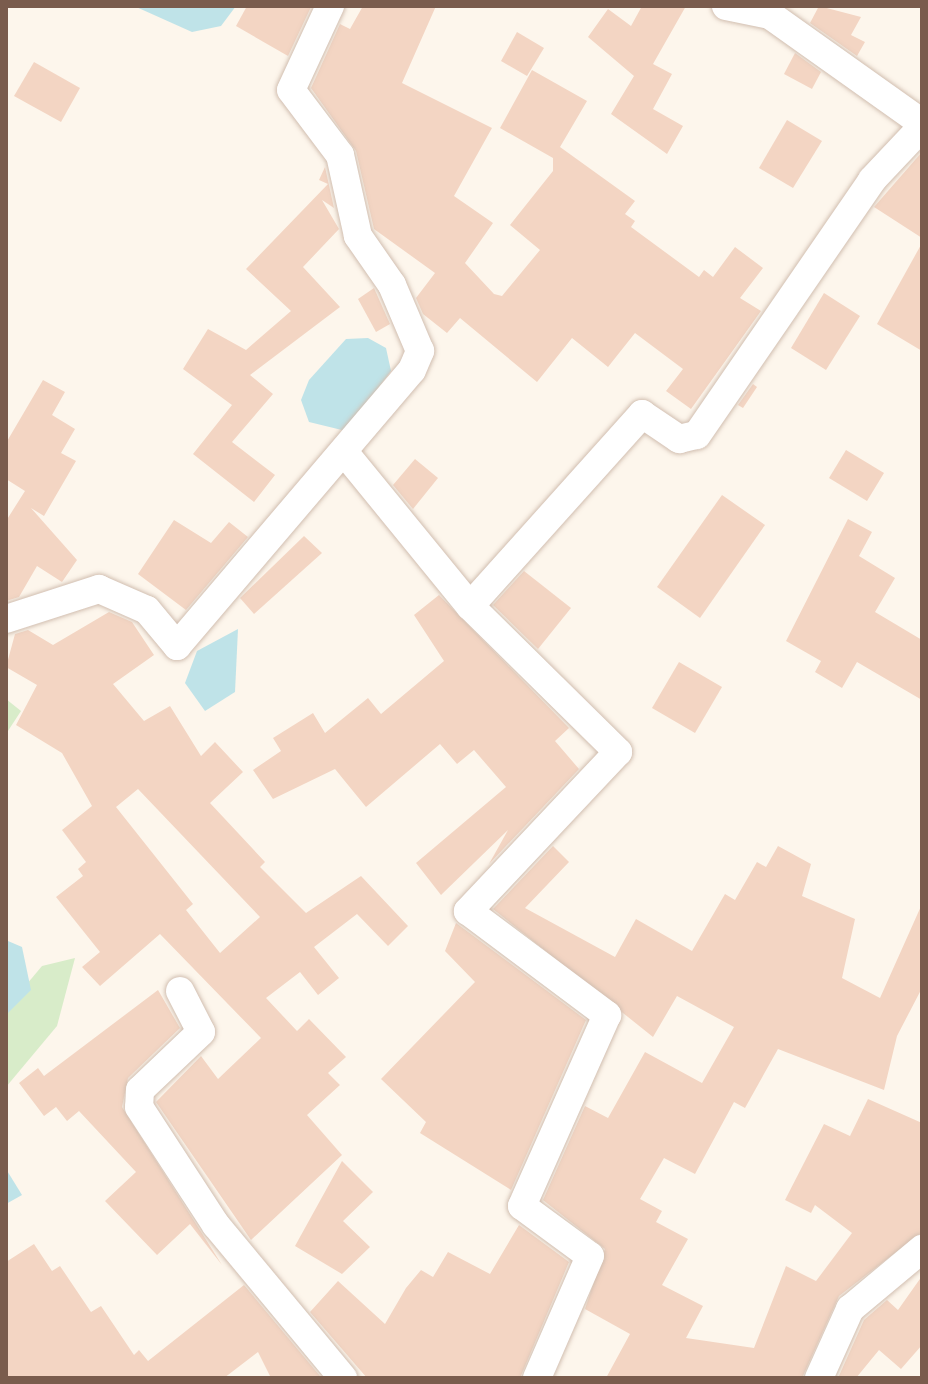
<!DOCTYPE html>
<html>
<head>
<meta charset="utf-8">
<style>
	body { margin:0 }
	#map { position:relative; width:928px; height:1384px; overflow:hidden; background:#fdf6ec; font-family:"Sofia Sans Condensed",sans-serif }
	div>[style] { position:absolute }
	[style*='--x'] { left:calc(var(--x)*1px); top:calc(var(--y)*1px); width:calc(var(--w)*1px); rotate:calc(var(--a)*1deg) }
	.green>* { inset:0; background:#d8ecc9 }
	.water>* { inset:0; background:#bfe3e8 }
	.building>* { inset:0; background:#f3d5c3 }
	.roads { filter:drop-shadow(0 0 2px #d1beb0) drop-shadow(0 0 2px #d1beb0) }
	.street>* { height:28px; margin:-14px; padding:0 14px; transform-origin:14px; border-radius:14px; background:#fff }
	span { translate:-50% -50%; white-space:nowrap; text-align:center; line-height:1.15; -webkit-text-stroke:6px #fffaf3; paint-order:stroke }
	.frame { position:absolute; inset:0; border:8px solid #7a5c4d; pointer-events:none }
</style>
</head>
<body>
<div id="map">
	<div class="green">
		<i style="clip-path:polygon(6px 699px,21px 711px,6px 734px)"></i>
		<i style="clip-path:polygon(75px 958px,57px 1026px,6px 1087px,6px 1009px,42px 966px)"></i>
	</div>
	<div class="water">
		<i style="clip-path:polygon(134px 6px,236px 6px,221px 26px,192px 32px)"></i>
		<i style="clip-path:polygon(368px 338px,386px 348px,391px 371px,346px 431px,309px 422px,301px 400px,309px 380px,346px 339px)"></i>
		<i style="clip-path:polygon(238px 629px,235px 692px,205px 711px,185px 683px,197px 651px)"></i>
		<i style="clip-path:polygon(8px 941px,22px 947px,31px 990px,6px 1015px)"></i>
		<i style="clip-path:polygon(6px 1169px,22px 1195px,6px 1204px)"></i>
	</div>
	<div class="building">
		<i style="clip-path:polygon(247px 6px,311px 7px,288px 56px,236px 26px)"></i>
		<i style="clip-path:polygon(363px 6px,436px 6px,402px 83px,492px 128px,454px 196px,493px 223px,465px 263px,494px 294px,502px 296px,540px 250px,510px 225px,553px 171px,553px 158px,500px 128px,532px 70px,587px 101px,560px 147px,635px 201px,625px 214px,635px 221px,631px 227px,699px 277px,704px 270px,713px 277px,735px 247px,763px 268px,740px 298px,761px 311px,691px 409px,666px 391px,683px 369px,635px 333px,608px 367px,572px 338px,537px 382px,460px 318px,447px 333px,423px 314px,416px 298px,435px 273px,374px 229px,356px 151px,311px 88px,340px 24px,350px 29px)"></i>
		<i style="clip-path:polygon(642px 6px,686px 6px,653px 64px,672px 74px,653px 109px,683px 126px,667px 154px,611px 114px,634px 76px,588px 37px,608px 9px,631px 26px)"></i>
		<i style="clip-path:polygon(819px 6px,861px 17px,851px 35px,865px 42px,857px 56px,810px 23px)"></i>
		<i style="clip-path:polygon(517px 32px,544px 48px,527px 76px,501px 61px)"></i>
		<i style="clip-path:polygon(795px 53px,821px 72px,812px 89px,784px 74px)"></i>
		<i style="clip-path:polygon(34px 62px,80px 88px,61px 122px,14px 96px)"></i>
		<i style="clip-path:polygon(787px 120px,822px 141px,793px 188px,759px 168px)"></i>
		<i style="clip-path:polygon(922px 152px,922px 238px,874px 207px)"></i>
		<i style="clip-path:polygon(325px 167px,334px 208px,322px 200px,339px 229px,303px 267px,340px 307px,250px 375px,273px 394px,232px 442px,275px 475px,254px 502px,193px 454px,232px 405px,183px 369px,208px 329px,246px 350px,291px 311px,246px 269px,328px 184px,319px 180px)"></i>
		<i style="clip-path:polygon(922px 243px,922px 351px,877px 324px)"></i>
		<i style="clip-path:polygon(374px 288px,390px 324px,376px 332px,358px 299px)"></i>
		<i style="clip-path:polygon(824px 293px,860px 316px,826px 370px,791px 348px)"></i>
		<i style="clip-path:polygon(43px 380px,65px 392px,52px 415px,75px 429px,61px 453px,76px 461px,44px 516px,31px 508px,77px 560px,62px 582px,37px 566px,19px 597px,6px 601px,6px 521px,25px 491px,6px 479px,6px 443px)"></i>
		<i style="clip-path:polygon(753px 384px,757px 387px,743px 408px,738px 405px)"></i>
		<i style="clip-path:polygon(846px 450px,884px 473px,867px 501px,829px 478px)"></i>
		<i style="clip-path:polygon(415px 459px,438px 478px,413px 509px,393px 485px)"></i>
		<i style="clip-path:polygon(722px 495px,765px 525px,700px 618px,657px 587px)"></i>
		<i style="clip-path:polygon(848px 519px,872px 532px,859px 556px,895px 578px,875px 612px,922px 640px,922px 700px,857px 662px,842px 688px,815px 672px,821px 661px,786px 641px)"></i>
		<i style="clip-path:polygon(174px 520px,211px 543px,229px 522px,248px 537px,186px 610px,138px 574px)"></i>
		<i style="clip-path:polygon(304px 536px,322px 553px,254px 614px,240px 598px)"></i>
		<i style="clip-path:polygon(524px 571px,571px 608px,538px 649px,493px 605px)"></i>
		<i style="clip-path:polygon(439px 595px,569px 728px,555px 741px,579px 769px,489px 864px,508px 830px,441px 895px,416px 863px,506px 787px,474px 750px,457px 764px,440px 744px,366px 807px,335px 769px,273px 799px,253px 770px,281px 751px,273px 738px,313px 713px,325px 733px,368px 698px,381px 714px,444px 661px,414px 615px)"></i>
		<i style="clip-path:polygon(evenodd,109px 612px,132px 622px,154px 655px,113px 684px,144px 721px,170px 706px,201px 756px,215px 742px,243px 772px,210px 803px,265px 862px,260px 867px,306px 913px,361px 876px,408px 926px,388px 946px,357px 914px,314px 947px,339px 978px,318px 995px,300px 972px,266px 998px,297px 1031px,309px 1019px,346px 1057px,328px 1073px,340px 1085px,307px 1115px,342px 1155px,251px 1240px,156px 1102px,201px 1056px,218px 1079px,261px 1038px,160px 934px,100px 986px,82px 967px,100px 952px,56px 897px,83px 876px,78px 869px,86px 862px,62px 830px,92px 806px,62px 753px,16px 725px,37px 685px,6px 667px,15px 634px,28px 630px,53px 645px,109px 612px,138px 789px,260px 917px,220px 953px,186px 910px,193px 904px,116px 807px,138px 789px)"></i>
		<i style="clip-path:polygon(679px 662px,722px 687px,695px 733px,652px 708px)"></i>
		<i style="clip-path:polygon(553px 846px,569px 862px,525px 908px,615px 957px,636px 919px,692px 951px,725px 894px,735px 900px,757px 862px,766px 867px,778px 846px,811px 864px,802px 896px,855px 919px,842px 978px,880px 998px,922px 904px,922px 988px,897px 1036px,884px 1090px,778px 1049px,745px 1108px,734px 1102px,695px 1174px,664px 1158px,640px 1199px,662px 1211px,656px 1222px,688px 1239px,662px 1285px,703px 1306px,686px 1338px,754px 1348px,786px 1266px,816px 1281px,852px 1233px,815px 1205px,811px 1213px,785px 1200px,824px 1124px,850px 1136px,868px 1099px,922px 1123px,922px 1232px,839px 1296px,802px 1378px,606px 1378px,630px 1334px,585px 1309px,605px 1249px,543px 1200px,585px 1106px,608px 1118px,645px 1052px,702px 1083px,734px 1027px,677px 996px,653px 1037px,493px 909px)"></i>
		<i style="clip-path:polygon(456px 923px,586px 1020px,511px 1190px,420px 1133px,426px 1122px,381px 1079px,475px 982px,445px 951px)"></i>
		<i style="clip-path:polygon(158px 990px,180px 1028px,128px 1078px,122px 1107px,222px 1265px,190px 1224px,157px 1255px,105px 1201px,136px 1172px,79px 1111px,67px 1121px,56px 1107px,44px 1116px,19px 1083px,38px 1068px,44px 1076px)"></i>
		<i style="clip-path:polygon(342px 1161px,373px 1192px,343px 1221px,370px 1247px,342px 1274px,295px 1246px)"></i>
		<i style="clip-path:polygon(519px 1225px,569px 1262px,520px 1378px,367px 1378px,310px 1312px,338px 1281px,385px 1324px,406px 1288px,421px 1270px,433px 1277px,448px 1252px,490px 1274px)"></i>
		<i style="clip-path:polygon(34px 1244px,52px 1271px,60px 1266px,91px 1312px,101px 1306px,134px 1355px,139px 1350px,148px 1361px,244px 1285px,320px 1376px,271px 1378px,258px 1352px,224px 1378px,6px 1378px,6px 1262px)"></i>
		<i style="clip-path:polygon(922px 1276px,922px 1345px,901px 1369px,879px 1350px,856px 1378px,838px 1378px,864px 1320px,887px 1300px,898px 1310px)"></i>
	</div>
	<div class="roads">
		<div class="street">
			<i style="--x:726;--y:6;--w:45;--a:11.6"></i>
			<i style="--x:770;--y:15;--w:186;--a:35.4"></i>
			<i style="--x:345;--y:453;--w:198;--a:50.8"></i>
			<i style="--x:470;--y:606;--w:258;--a:-48.1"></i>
			<i style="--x:642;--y:414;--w:45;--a:34"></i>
			<i style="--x:679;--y:439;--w:18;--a:-13"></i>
			<i style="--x:697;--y:435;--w:309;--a:-55.5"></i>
			<i style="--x:872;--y:180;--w:73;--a:-46.7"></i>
			<i style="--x:470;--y:606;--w:208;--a:44.6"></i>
			<i style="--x:618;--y:752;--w:219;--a:133.3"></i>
			<i style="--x:468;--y:911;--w:174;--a:36.8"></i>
			<i style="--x:607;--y:1015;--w:209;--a:114"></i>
			<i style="--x:522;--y:1206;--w:84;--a:36.3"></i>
			<i style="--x:590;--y:1256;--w:133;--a:113.5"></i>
			<i style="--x:6;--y:619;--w:98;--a:-17.9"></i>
			<i style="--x:99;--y:589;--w:52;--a:23.6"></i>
			<i style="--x:147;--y:610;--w:47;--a:50.2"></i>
			<i style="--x:177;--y:646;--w:362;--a:-49.6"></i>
			<i style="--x:412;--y:370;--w:21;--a:-67"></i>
			<i style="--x:420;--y:351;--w:72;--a:-113"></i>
			<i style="--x:392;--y:285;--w:60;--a:-124.8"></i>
			<i style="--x:358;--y:236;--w:83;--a:-102.5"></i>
			<i style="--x:340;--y:155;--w:81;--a:-127"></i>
			<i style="--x:291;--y:90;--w:93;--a:-65.1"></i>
			<i style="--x:180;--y:991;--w:46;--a:62.9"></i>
			<i style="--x:201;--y:1032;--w:84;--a:136.4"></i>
			<i style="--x:140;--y:1090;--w:17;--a:93"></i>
			<i style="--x:139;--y:1107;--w:141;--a:56.9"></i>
			<i style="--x:216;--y:1225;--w:199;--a:50.3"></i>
			<i style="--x:819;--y:1378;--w:76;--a:-65.8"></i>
			<i style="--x:850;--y:1309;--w:94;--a:-39.8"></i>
		</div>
	</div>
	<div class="frame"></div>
</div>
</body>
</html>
